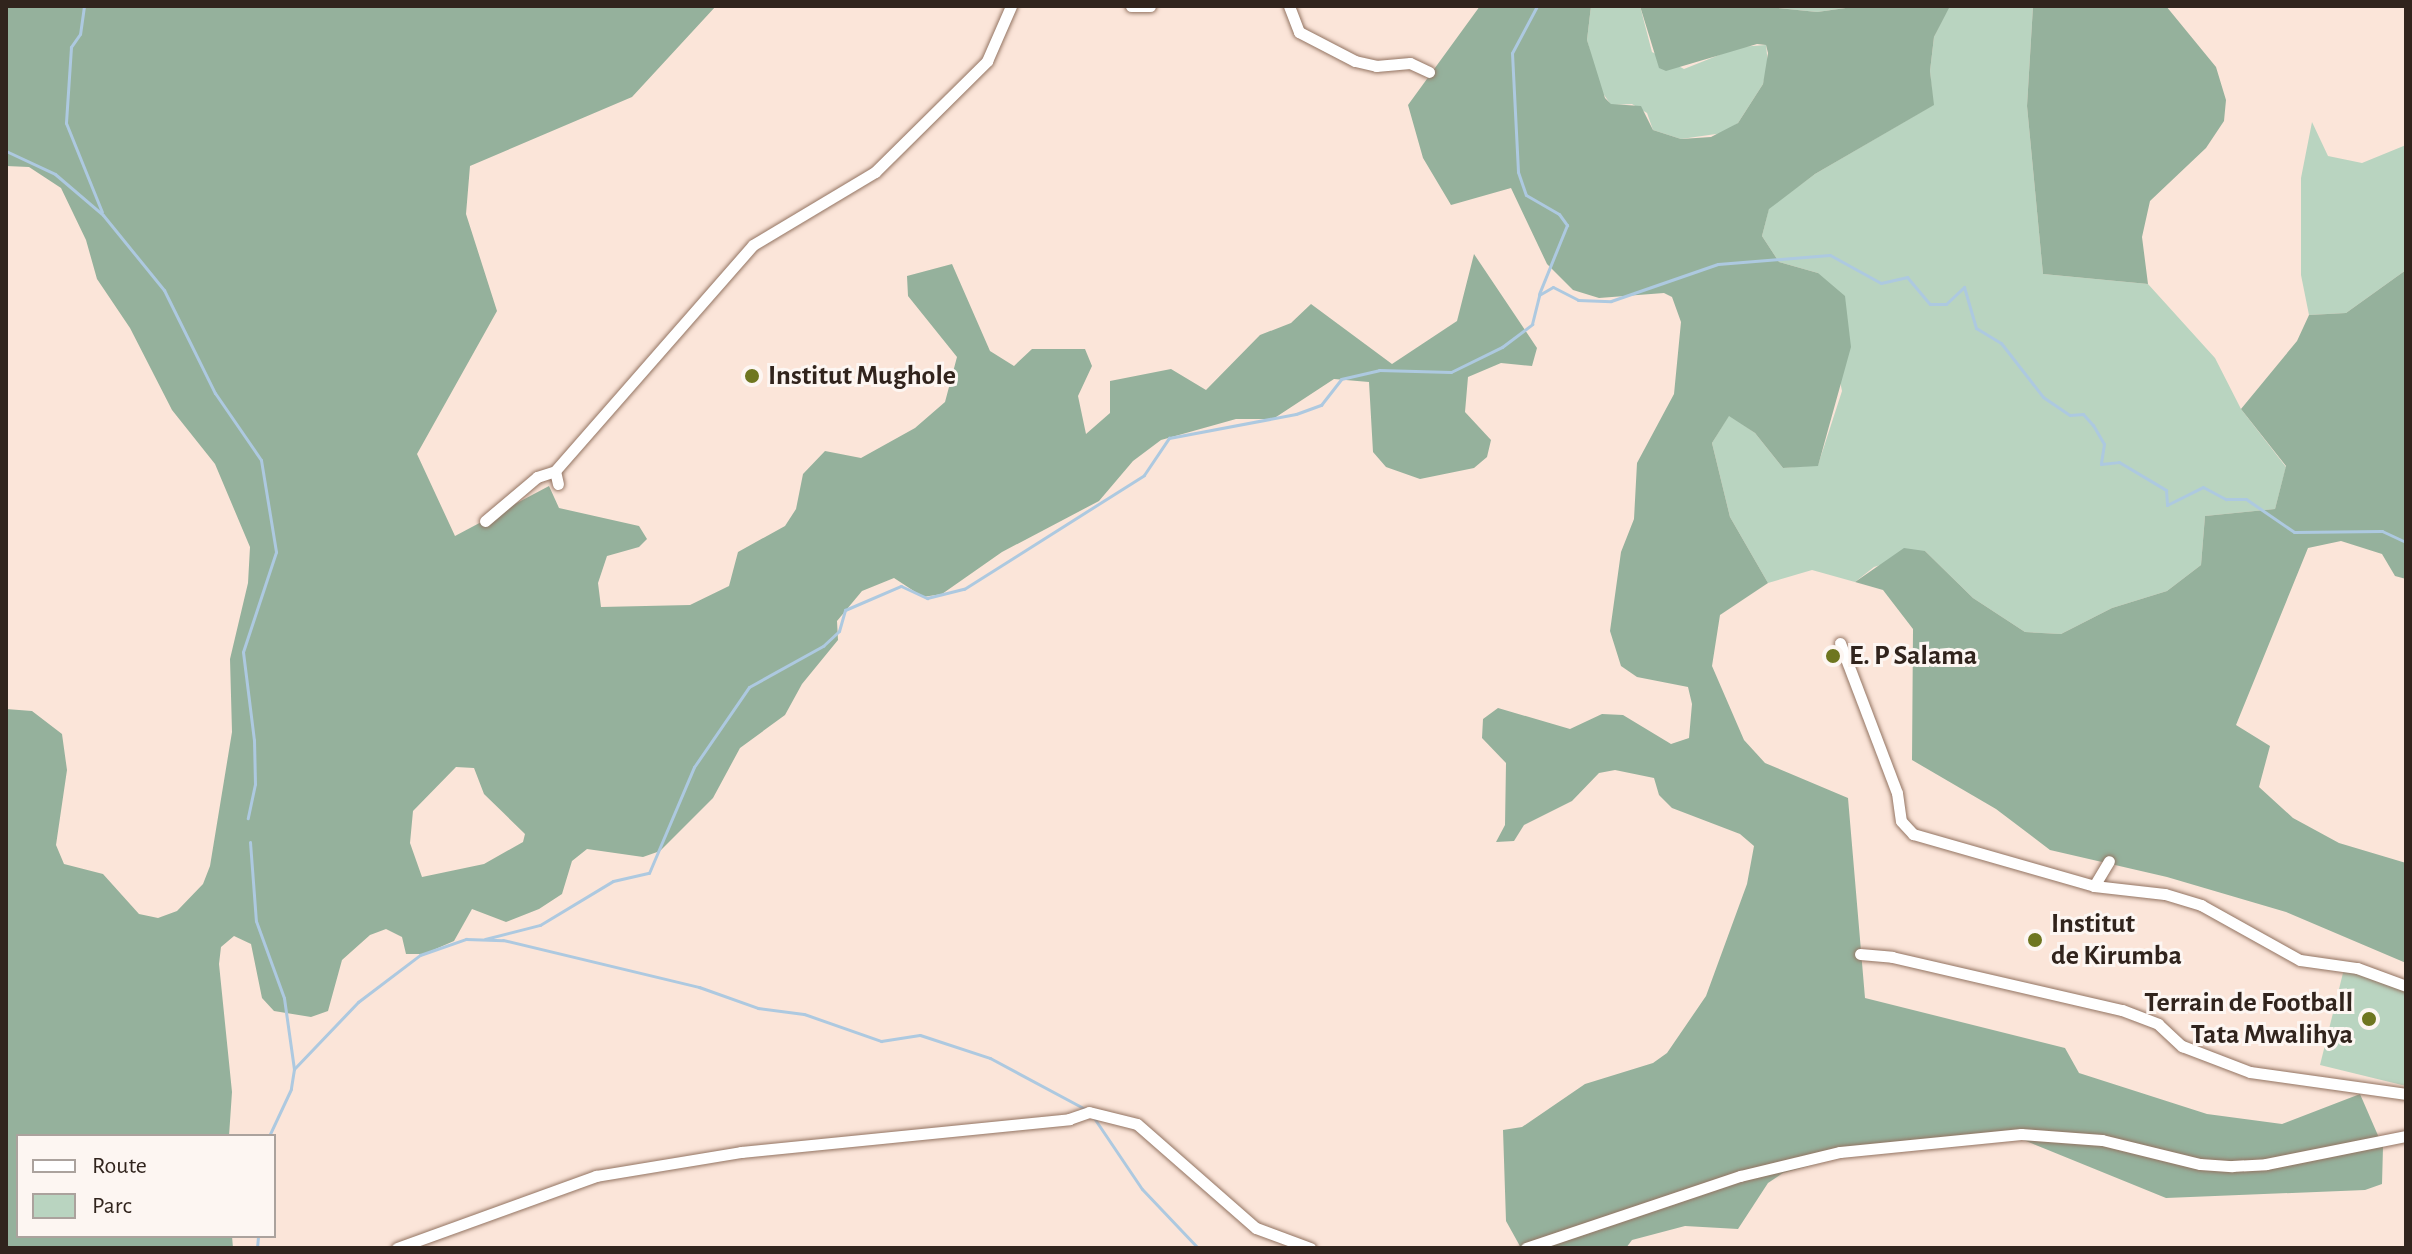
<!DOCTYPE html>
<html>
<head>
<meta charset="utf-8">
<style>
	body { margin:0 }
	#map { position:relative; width:2412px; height:1254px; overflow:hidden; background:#fbe5d9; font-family:"Alegreya Sans",sans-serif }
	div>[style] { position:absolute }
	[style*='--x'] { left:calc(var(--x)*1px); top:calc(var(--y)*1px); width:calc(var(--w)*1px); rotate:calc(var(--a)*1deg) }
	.green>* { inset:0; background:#b9d4c0 }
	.forest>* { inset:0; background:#95b19c }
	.stream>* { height:3px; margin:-1.5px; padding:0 1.5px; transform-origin:1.5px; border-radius:1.5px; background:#adc9e0 }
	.roads { filter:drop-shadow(0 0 2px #937462) drop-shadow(0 0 2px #937462) }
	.street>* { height:11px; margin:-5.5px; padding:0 5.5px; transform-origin:5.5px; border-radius:5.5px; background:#fff }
	.dots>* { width:22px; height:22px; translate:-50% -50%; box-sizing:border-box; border:4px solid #fdf6f2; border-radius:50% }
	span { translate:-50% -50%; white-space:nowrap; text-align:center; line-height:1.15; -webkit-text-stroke:6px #fdf6f2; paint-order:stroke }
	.poi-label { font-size:28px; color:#31241d; font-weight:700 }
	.left { translate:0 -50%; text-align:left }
	.right { translate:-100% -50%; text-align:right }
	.frame { position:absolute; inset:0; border:8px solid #31241d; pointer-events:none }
	.legend { position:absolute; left:16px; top:1134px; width:260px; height:104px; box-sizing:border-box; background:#fdf6f2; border:2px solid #aba29d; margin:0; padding:10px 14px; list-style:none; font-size:24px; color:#31241d }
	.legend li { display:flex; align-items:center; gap:16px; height:40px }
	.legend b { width:40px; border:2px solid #aba29d }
</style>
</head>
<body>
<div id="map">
	<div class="green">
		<i style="clip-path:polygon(1591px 6px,1640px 6px,1652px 52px,1684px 69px,1739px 47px,1766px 45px,1768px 64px,1763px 84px,1738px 123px,1723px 133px,1681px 139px,1653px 130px,1647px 113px,1632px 104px,1611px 105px,1600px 89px,1587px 40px)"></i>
		<i style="clip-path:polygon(1760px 6px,1860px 6px,1817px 12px)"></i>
		<i style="clip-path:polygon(1949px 6px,2033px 6px,2027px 106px,2043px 274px,2148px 284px,2215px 358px,2241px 409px,2286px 467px,2275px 509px,2205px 516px,2201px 565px,2167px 591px,2112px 608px,2061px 634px,2025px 632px,1973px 598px,1925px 551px,1874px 567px,1855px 582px,1812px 570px,1768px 583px,1730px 517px,1712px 443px,1729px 415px,1755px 433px,1783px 468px,1818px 465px,1842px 391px,1818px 273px,1779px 262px,1762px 236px,1769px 208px,1815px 174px,1933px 105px,1930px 71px,1934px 37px)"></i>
		<i style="clip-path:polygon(2312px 122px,2328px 156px,2362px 163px,2406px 145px,2406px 270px,2346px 313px,2309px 315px,2301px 275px,2301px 178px)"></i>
		<i style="clip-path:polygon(2344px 969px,2406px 984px,2406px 1086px,2320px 1065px)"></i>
	</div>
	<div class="forest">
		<i style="clip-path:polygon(evenodd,6px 6px,716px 6px,632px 97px,470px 166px,466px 214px,497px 311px,417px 454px,455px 536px,549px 486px,559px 508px,639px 526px,647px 539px,639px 547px,607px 556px,598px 583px,601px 607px,690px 605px,729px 586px,738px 552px,785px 526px,796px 509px,803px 474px,825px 451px,861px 458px,915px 428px,945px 402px,957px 357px,908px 296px,907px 276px,952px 264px,990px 351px,1014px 366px,1032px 349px,1085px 349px,1092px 366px,1078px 396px,1086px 434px,1110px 413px,1110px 381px,1171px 369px,1206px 390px,1260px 335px,1291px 323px,1311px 304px,1392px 364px,1457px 321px,1474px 254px,1537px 348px,1532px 366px,1501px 363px,1468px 377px,1465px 412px,1491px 440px,1487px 457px,1474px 468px,1420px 479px,1386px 467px,1373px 452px,1369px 382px,1334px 379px,1273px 419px,1236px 419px,1161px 440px,1133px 461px,1099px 501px,1002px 552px,942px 594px,923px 597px,894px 578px,862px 591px,837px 621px,838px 640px,802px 684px,785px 715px,740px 748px,713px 798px,660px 851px,643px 857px,587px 849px,572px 861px,562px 894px,539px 909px,506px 922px,472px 909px,454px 941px,424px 954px,406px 954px,402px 937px,386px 929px,370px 935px,342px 960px,328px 1011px,311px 1017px,274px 1011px,262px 998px,251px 944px,234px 936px,221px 947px,219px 964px,232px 1092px,229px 1136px,18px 1136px,18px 1236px,232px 1236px,233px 1248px,6px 1248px,6px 709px,32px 711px,62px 734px,67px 770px,56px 845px,64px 864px,103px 874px,139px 914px,158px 918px,177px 911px,203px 884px,210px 866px,232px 732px,230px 659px,248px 583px,250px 547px,215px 464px,172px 410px,130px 328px,97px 279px,86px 240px,61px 188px,29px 167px,6px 166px,6px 6px,456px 767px,474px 768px,484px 794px,525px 834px,523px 842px,484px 864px,422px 877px,410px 843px,413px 811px,456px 767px)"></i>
		<i style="clip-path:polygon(1480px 6px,1591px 6px,1587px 40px,1605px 98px,1611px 104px,1641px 106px,1653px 130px,1681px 139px,1711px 137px,1738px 123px,1763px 84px,1768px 53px,1766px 45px,1757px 44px,1666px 71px,1659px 68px,1640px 6px,1760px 6px,1817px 12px,1860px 6px,1950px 6px,1934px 37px,1930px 71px,1934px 105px,1815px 174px,1769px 209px,1762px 236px,1779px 262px,1818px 273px,1845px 296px,1851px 347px,1818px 466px,1783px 468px,1755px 433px,1729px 416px,1712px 443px,1730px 517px,1768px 583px,1720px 615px,1712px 666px,1744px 740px,1765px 763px,1848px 798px,1865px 998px,2065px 1048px,2079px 1073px,2207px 1114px,2282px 1124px,2360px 1094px,2383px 1147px,2382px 1184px,2365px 1190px,2166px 1198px,2016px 1137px,1859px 1152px,1783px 1173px,1768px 1183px,1738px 1229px,1685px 1226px,1632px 1240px,1626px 1248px,1521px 1248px,1506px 1221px,1503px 1130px,1522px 1127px,1585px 1084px,1653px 1063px,1667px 1053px,1706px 996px,1747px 884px,1754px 846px,1740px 834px,1672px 808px,1659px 795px,1654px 778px,1615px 770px,1599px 773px,1572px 801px,1524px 825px,1514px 841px,1496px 842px,1505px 825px,1506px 763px,1482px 738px,1483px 719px,1498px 708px,1570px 729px,1602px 714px,1623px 715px,1671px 744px,1689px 738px,1692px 704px,1688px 687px,1637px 677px,1621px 666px,1610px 631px,1621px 552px,1634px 519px,1637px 463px,1674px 394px,1681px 322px,1672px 297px,1664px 293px,1599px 298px,1573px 290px,1547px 264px,1511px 188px,1451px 205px,1423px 158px,1408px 105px)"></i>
		<i style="clip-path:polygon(2033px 6px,2166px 6px,2216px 67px,2226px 100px,2224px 121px,2206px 148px,2150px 201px,2142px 237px,2148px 284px,2043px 274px,2027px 106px)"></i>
		<i style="clip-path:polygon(2406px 270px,2406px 579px,2395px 576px,2382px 554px,2341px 541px,2308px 548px,2236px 725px,2270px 746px,2259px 787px,2293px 818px,2339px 843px,2406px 863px,2406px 963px,2286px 912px,2167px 877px,2050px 850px,1996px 809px,1912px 760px,1913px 629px,1883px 590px,1855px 582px,1904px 548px,1925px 551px,1973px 598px,2025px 632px,2061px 634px,2112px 608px,2167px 591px,2201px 565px,2205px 516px,2275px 509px,2286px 466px,2241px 409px,2297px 341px,2309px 315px,2346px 313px)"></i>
	</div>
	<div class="stream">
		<i style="--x:84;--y:6;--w:28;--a:98"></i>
		<i style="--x:80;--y:34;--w:16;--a:125"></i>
		<i style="--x:71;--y:47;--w:76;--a:93.8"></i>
		<i style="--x:66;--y:123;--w:96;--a:68"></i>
		<i style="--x:1537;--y:6;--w:53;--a:118"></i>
		<i style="--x:1512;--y:53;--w:119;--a:87.1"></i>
		<i style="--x:1518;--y:172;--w:24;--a:71"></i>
		<i style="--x:1526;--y:195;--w:38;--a:30"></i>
		<i style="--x:1559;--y:214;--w:14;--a:54"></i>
		<i style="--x:1567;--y:225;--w:74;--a:112.1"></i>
		<i style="--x:6;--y:151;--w:54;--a:25.1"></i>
		<i style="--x:55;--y:174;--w:63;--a:40.5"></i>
		<i style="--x:103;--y:215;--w:97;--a:50.9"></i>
		<i style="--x:164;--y:290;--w:115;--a:63.7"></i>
		<i style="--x:215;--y:393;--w:81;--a:55.5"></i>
		<i style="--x:261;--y:460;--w:93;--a:80.7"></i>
		<i style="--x:276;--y:552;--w:105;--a:108.3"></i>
		<i style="--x:243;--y:652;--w:89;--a:82.9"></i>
		<i style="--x:254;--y:740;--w:44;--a:88.7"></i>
		<i style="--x:255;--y:784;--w:35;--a:102"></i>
		<i style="--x:250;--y:842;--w:79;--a:85.7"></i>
		<i style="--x:256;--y:921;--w:82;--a:70"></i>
		<i style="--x:284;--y:998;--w:72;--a:82"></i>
		<i style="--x:294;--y:1069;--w:20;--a:99"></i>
		<i style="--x:291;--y:1089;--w:52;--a:115.1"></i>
		<i style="--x:485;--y:939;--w:57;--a:-14.3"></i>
		<i style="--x:540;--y:925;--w:85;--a:-31.1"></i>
		<i style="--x:613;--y:881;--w:37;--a:-13"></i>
		<i style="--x:649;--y:873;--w:115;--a:-67"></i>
		<i style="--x:694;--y:767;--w:97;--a:-55.5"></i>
		<i style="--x:749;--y:687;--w:85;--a:-29"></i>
		<i style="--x:823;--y:646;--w:22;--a:-43"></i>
		<i style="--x:839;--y:631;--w:22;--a:-74"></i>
		<i style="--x:845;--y:610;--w:61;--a:-23.2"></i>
		<i style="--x:901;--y:586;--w:29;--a:25"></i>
		<i style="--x:927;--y:598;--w:38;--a:-14"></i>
		<i style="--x:964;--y:589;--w:213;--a:-32.3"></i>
		<i style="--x:1144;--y:475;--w:45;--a:-56"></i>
		<i style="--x:1169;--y:438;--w:129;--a:-10.7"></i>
		<i style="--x:1296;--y:414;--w:27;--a:-20"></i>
		<i style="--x:1321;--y:405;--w:33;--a:-52"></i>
		<i style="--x:1341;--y:379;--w:39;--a:-13"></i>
		<i style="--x:1379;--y:370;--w:72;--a:1.6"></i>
		<i style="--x:1451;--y:372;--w:57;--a:-26.1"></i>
		<i style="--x:1502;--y:347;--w:38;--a:-37"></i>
		<i style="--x:1532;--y:324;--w:30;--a:-76"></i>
		<i style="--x:1539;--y:295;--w:16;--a:-30"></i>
		<i style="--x:1553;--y:287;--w:28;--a:27"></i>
		<i style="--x:1578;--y:300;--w:33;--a:2"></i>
		<i style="--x:1611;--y:301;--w:113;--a:-19.1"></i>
		<i style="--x:1718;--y:264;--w:112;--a:-4.6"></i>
		<i style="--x:1830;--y:255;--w:58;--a:28.8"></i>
		<i style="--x:1881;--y:283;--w:27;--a:-13"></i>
		<i style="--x:1907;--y:277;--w:35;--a:50"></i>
		<i style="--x:1930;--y:304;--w:16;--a:0"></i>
		<i style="--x:1946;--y:304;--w:25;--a:-43"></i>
		<i style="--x:1964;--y:287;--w:43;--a:73.7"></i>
		<i style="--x:1976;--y:328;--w:29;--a:31"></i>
		<i style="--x:2001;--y:343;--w:68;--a:52.1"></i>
		<i style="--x:2043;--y:397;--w:32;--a:34"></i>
		<i style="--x:2070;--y:415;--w:13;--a:-4"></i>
		<i style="--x:2083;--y:414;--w:15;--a:48"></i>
		<i style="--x:2093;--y:425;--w:22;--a:60"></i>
		<i style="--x:2104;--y:444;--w:20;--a:99"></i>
		<i style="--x:2101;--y:464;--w:18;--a:-6"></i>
		<i style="--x:2119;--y:462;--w:55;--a:30.8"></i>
		<i style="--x:2166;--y:490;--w:15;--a:86"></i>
		<i style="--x:2167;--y:505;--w:40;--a:-26.6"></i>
		<i style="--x:2203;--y:487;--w:26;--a:28"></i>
		<i style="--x:2226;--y:499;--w:20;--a:0"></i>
		<i style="--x:2246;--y:499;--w:58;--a:34.5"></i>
		<i style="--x:2294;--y:532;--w:88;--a:-0.7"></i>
		<i style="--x:2382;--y:531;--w:26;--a:25"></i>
		<i style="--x:294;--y:1069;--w:93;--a:-46.3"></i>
		<i style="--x:358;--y:1002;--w:78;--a:-37.2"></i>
		<i style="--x:420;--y:955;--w:49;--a:-19.2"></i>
		<i style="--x:466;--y:939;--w:37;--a:2"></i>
		<i style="--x:503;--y:940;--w:202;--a:13.5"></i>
		<i style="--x:699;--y:987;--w:63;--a:19.6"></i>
		<i style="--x:758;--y:1008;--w:46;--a:7.4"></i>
		<i style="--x:804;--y:1014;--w:82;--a:19.3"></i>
		<i style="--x:881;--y:1041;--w:39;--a:-9"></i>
		<i style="--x:920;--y:1035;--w:74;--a:18.2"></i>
		<i style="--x:990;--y:1058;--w:110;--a:28.2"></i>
		<i style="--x:1092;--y:1115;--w:89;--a:56"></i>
		<i style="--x:1142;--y:1189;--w:81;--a:46.5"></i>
		<i style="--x:257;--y:1248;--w:12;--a:-85"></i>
	</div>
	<div class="roads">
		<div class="street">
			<i style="--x:1131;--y:6;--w:19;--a:0"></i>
			<i style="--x:1289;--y:6;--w:28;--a:69"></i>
			<i style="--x:1299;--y:32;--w:63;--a:27.4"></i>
			<i style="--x:1355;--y:61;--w:22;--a:13"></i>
			<i style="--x:1376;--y:66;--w:34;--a:-5"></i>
			<i style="--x:1410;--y:63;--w:21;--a:25"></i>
			<i style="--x:558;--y:484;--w:13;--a:-103"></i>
			<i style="--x:555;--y:471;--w:300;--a:-48.8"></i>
			<i style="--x:753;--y:245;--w:142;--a:-30.9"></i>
			<i style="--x:875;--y:172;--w:158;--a:-44.7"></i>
			<i style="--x:987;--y:61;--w:60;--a:-66.4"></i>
			<i style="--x:485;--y:521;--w:68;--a:-40.2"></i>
			<i style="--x:537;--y:477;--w:19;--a:-18"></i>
			<i style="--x:1840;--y:643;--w:160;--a:69.2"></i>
			<i style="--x:1897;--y:793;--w:28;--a:82"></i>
			<i style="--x:1901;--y:821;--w:18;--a:47"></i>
			<i style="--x:1913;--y:834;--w:188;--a:16"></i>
			<i style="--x:2094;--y:886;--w:71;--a:6.4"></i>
			<i style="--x:2165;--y:894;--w:38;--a:17"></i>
			<i style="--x:2201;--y:905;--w:113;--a:29.1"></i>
			<i style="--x:2300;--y:960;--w:58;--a:8"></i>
			<i style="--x:2357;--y:968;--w:52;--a:20.2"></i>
			<i style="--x:2094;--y:886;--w:29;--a:-59"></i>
			<i style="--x:1860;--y:954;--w:32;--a:5"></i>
			<i style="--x:1892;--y:957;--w:236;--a:13"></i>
			<i style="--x:2122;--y:1010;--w:39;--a:21"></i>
			<i style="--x:2158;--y:1024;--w:33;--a:43"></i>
			<i style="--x:2182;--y:1046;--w:73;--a:20.9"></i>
			<i style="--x:2250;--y:1072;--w:158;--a:8"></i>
			<i style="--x:397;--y:1248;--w:212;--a:-19.9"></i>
			<i style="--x:596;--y:1176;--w:147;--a:-9.4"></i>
			<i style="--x:741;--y:1152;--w:330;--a:-5.7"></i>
			<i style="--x:1069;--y:1119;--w:21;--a:-19"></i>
			<i style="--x:1089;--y:1112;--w:49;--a:14"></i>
			<i style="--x:1137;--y:1124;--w:158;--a:41.2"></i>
			<i style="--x:1256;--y:1228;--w:58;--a:20.3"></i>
			<i style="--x:1526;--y:1248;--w:226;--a:-18.6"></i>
			<i style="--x:1740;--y:1176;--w:103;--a:-13.5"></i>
			<i style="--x:1840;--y:1152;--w:182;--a:-5.7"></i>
			<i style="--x:2021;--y:1134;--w:81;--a:4.2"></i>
			<i style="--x:2102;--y:1140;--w:101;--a:13.8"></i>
			<i style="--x:2200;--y:1164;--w:32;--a:4"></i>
			<i style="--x:2232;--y:1166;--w:34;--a:-3"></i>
			<i style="--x:2266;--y:1164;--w:143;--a:-11.3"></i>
		</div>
	</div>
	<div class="dots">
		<i style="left:752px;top:376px;background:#6e7620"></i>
		<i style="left:1833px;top:656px;background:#6e7620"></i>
		<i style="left:2035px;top:940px;background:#6e7620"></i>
		<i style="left:2369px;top:1019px;background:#6e7620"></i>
	</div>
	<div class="poi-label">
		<span class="left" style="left:768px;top:376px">Institut Mughole</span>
		<span class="left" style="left:1849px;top:656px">E. P Salama</span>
		<span class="left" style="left:2051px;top:940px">Institut<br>de Kirumba</span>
		<span class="right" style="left:2353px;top:1019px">Terrain de Football<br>Tata Mwalihya</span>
	</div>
	<div class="frame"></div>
	<ul class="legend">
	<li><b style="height:10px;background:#fff"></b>Route</li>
	<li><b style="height:22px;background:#b9d4c0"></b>Parc</li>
	</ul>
</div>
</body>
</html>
